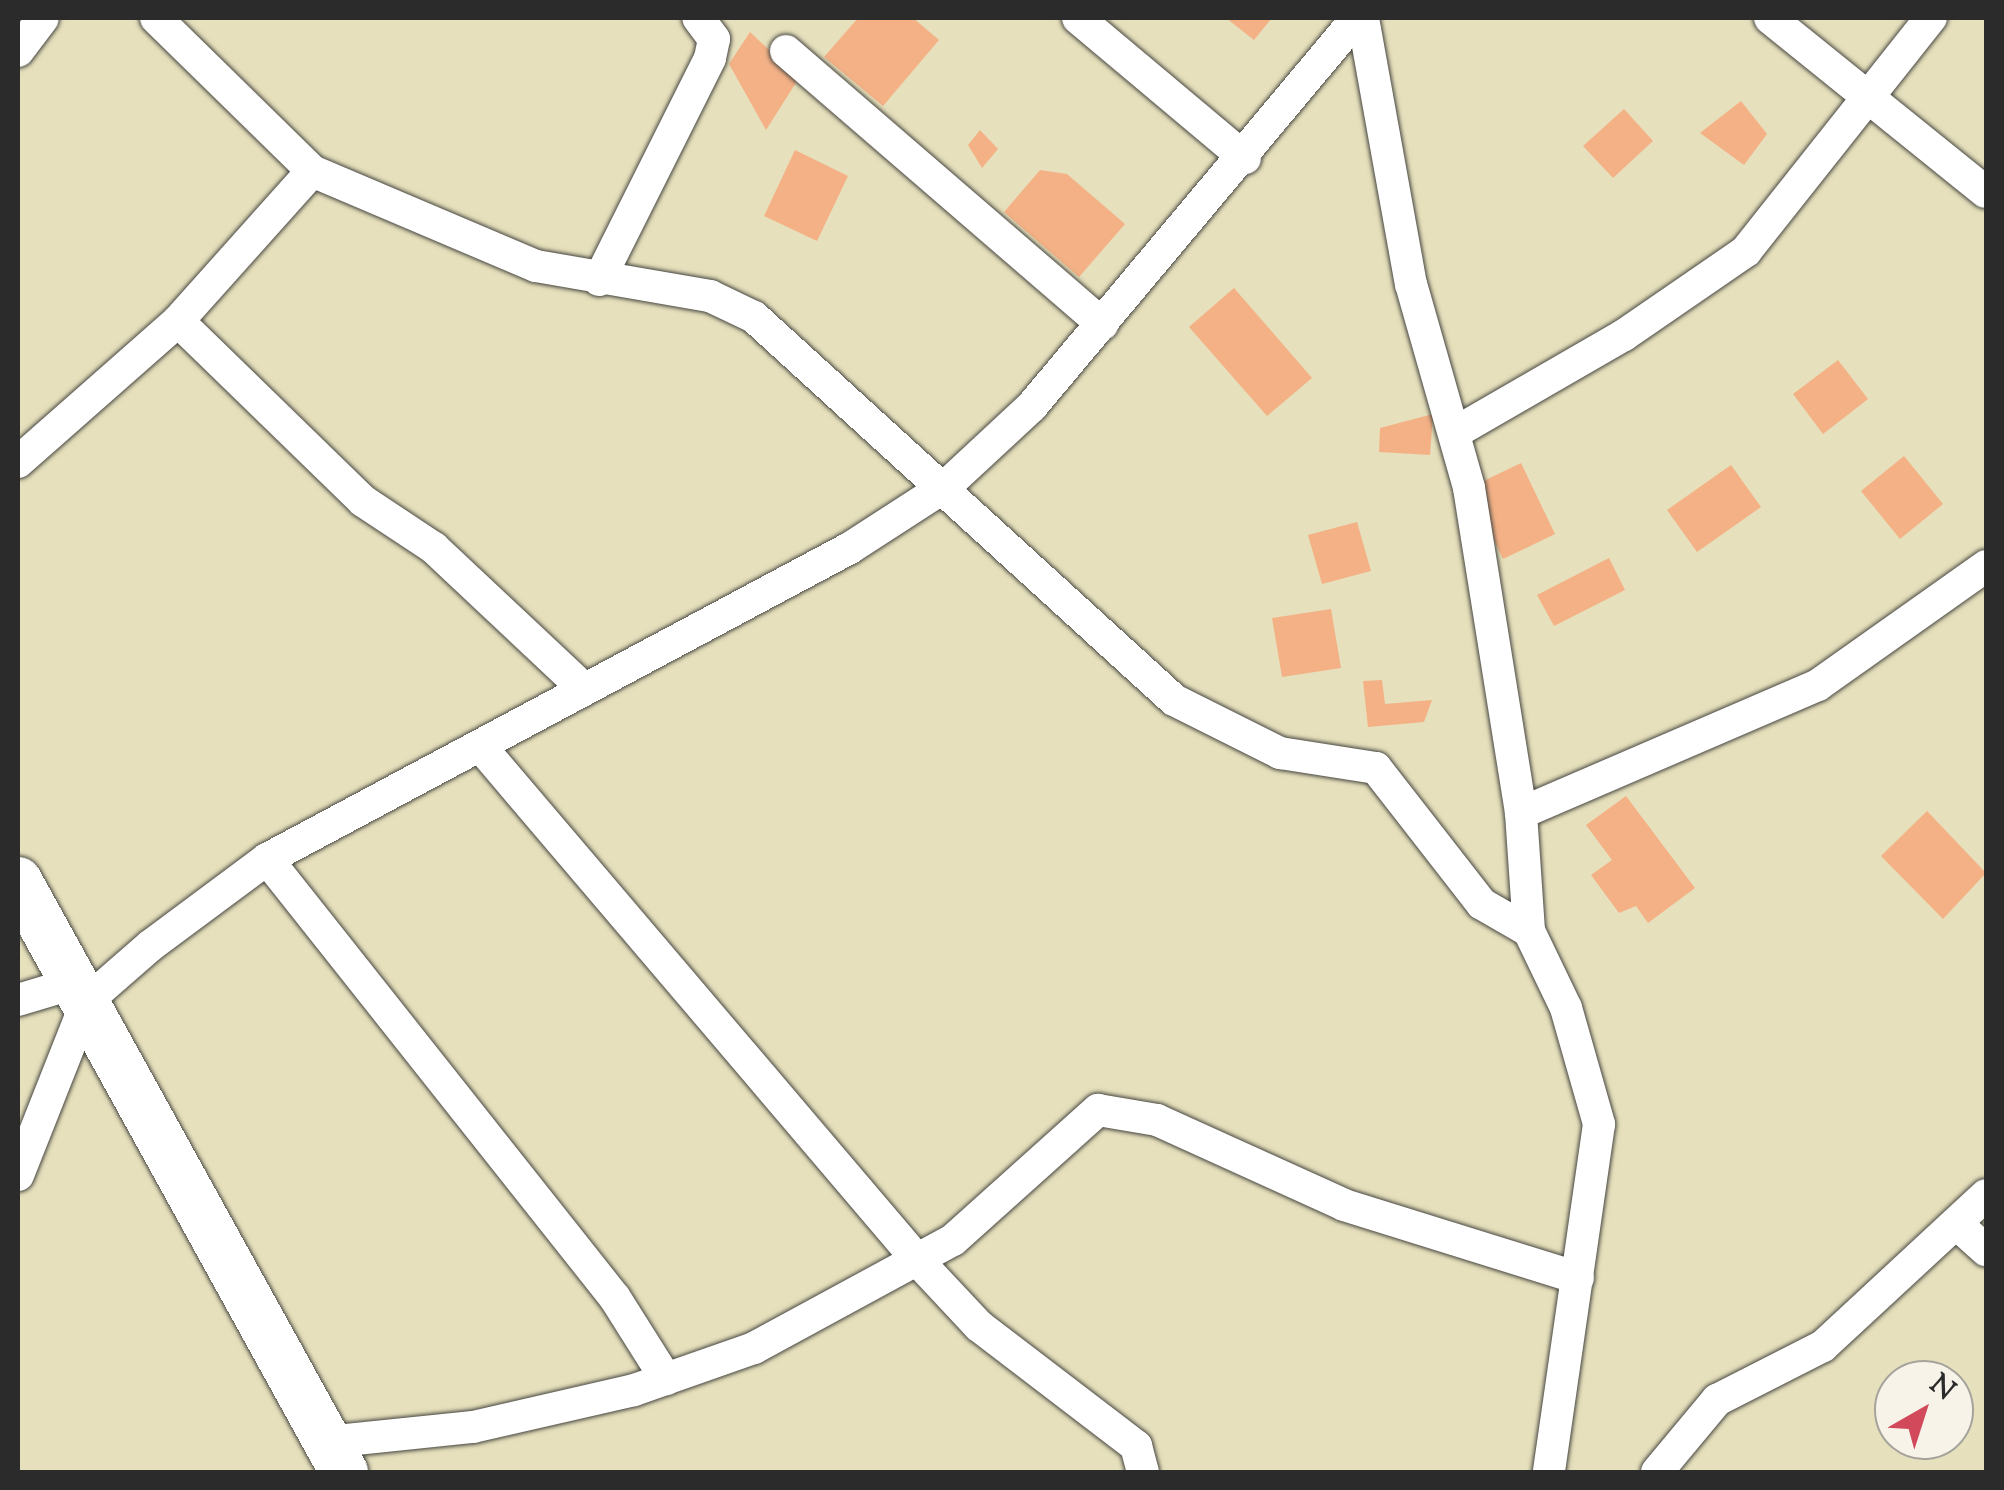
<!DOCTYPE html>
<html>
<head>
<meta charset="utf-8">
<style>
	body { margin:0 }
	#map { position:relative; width:2004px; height:1490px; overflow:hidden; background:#e6e0bc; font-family:"Sorts Mill Goudy",serif }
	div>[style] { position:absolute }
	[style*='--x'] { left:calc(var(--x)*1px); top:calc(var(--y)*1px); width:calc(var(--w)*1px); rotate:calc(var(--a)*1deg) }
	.building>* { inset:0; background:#f4b186 }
	.roads { filter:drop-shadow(0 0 2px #474641) drop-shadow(0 0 2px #474641) }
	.street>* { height:32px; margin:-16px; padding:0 16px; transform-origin:16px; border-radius:16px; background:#fff }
	.secondary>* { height:48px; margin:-24px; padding:0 24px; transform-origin:24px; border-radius:24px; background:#fff }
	span { translate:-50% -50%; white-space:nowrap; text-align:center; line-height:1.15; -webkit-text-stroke:8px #f7f3e8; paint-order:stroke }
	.frame { position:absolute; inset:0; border:20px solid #2b2b2b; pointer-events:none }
	.north { position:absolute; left:1874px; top:1360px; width:100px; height:100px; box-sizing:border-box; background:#f7f3e8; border:2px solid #a5a39c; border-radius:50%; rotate:39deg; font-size:28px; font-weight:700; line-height:40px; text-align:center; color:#2b2b2b }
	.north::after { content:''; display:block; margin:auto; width:35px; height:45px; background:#d1495b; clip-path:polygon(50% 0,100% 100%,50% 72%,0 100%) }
</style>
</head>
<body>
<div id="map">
	<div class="building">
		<i style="clip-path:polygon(858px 18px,913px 18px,939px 40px,883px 106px,824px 57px)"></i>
		<i style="clip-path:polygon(1226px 18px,1272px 18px,1254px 40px)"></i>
		<i style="clip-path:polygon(750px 32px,799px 78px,766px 130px,729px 64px)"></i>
		<i style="clip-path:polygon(1741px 101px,1767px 134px,1744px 165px,1700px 133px)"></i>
		<i style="clip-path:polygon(1624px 109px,1653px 141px,1613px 178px,1583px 146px)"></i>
		<i style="clip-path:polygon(980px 130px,998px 149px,982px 168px,968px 145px)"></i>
		<i style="clip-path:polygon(795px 150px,848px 176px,817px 241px,764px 216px)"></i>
		<i style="clip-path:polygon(1040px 170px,1067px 174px,1125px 224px,1079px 277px,1004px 212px)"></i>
		<i style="clip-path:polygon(1234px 288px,1312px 378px,1267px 416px,1189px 327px)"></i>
		<i style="clip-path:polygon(1838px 360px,1868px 399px,1823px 434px,1793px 394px)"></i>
		<i style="clip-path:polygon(1433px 414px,1430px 455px,1379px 452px,1380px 428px)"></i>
		<i style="clip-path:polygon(1904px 456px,1943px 504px,1900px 539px,1861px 491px)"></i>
		<i style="clip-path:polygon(1521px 463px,1555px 534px,1503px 559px,1469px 488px)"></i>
		<i style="clip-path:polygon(1731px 465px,1761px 507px,1697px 552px,1667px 510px)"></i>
		<i style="clip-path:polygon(1357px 522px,1371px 571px,1322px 584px,1308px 535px)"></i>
		<i style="clip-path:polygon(1609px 558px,1625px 590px,1554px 626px,1537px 595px)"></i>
		<i style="clip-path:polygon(1331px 609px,1341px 668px,1282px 677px,1272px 618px)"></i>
		<i style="clip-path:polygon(1382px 680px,1385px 704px,1432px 700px,1424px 722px,1368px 727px,1363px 681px)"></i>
		<i style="clip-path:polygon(1626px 796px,1695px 888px,1648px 923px,1636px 906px,1619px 913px,1591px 875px,1612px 860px,1586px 825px)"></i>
		<i style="clip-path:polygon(1927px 811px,1986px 873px,1943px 919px,1881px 856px)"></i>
	</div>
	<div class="roads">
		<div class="street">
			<i style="--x:156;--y:18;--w:219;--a:44.4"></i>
			<i style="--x:312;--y:171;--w:243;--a:23"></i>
			<i style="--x:536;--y:266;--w:177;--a:9.8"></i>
			<i style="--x:710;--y:296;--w:49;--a:25.5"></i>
			<i style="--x:754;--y:317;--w:568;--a:42.36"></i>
			<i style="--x:1174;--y:700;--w:119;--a:26.6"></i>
			<i style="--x:1280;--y:753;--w:97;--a:8.9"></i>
			<i style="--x:1376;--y:768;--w:172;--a:52.1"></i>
			<i style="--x:1482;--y:904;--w:54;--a:29.9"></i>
			<i style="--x:1078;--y:18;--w:218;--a:40"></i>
			<i style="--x:1363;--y:18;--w:270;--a:79.8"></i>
			<i style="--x:1411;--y:284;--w:212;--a:74.1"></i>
			<i style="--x:1469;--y:488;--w:329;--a:80.9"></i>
			<i style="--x:1521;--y:813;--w:118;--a:86.1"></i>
			<i style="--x:1529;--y:931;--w:85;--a:64.3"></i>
			<i style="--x:1566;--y:1008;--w:121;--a:74.1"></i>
			<i style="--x:1599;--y:1124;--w:352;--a:98.2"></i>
			<i style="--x:1770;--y:18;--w:277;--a:38.9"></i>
			<i style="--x:18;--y:51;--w:41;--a:-52.9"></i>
			<i style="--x:786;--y:51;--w:418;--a:40.8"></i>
			<i style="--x:599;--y:280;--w:248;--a:-63.4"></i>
			<i style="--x:710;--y:58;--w:19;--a:-78"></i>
			<i style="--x:714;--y:39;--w:26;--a:-127"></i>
			<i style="--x:178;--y:321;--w:258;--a:44.2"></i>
			<i style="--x:363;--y:501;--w:85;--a:33.5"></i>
			<i style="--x:434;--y:548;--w:206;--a:43.2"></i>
			<i style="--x:1456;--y:432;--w:194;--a:-30"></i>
			<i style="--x:1624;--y:335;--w:148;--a:-34.5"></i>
			<i style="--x:1746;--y:251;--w:298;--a:-51.6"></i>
			<i style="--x:18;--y:462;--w:213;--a:-41.4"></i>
			<i style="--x:178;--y:321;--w:201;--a:-48.2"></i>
			<i style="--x:481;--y:747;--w:677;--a:49.61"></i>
			<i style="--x:920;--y:1263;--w:86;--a:46.9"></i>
			<i style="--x:979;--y:1326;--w:198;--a:37.4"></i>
			<i style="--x:1136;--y:1446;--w:27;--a:75"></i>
			<i style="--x:1521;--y:813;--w:323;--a:-23.3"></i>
			<i style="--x:1818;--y:685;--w:206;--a:-35.3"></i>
			<i style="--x:267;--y:859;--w:560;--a:51.6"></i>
			<i style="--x:615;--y:1298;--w:96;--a:57.8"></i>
			<i style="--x:18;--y:1000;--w:55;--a:-16.8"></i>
			<i style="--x:18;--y:1175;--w:187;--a:-68.4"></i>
			<i style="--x:87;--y:1001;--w:84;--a:-41.1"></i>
			<i style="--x:150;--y:946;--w:146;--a:-36.6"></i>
			<i style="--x:267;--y:859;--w:661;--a:-28.08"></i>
			<i style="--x:850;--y:548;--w:114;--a:-32.9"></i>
			<i style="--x:946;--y:486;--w:117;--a:-42.9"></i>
			<i style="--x:1032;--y:406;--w:506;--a:-50.05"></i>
			<i style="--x:1958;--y:1225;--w:38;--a:42"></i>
			<i style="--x:327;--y:1442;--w:147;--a:-5.9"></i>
			<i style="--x:473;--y:1427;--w:165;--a:-12.9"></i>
			<i style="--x:634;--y:1390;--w:127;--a:-19.3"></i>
			<i style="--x:754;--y:1348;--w:226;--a:-28.5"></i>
			<i style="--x:953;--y:1240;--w:195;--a:-41.9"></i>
			<i style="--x:1098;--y:1110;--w:60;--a:9.6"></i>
			<i style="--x:1157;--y:1120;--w:205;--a:24.4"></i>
			<i style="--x:1344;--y:1205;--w:245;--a:17.3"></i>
			<i style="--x:1657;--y:1472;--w:94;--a:-50.2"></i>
			<i style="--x:1717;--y:1400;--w:119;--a:-27"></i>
			<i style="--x:1823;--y:1346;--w:222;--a:-42.8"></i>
		</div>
		<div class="secondary">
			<i style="--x:18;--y:881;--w:675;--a:61.12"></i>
		</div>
	</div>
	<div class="frame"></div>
	<div class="north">N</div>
</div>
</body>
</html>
